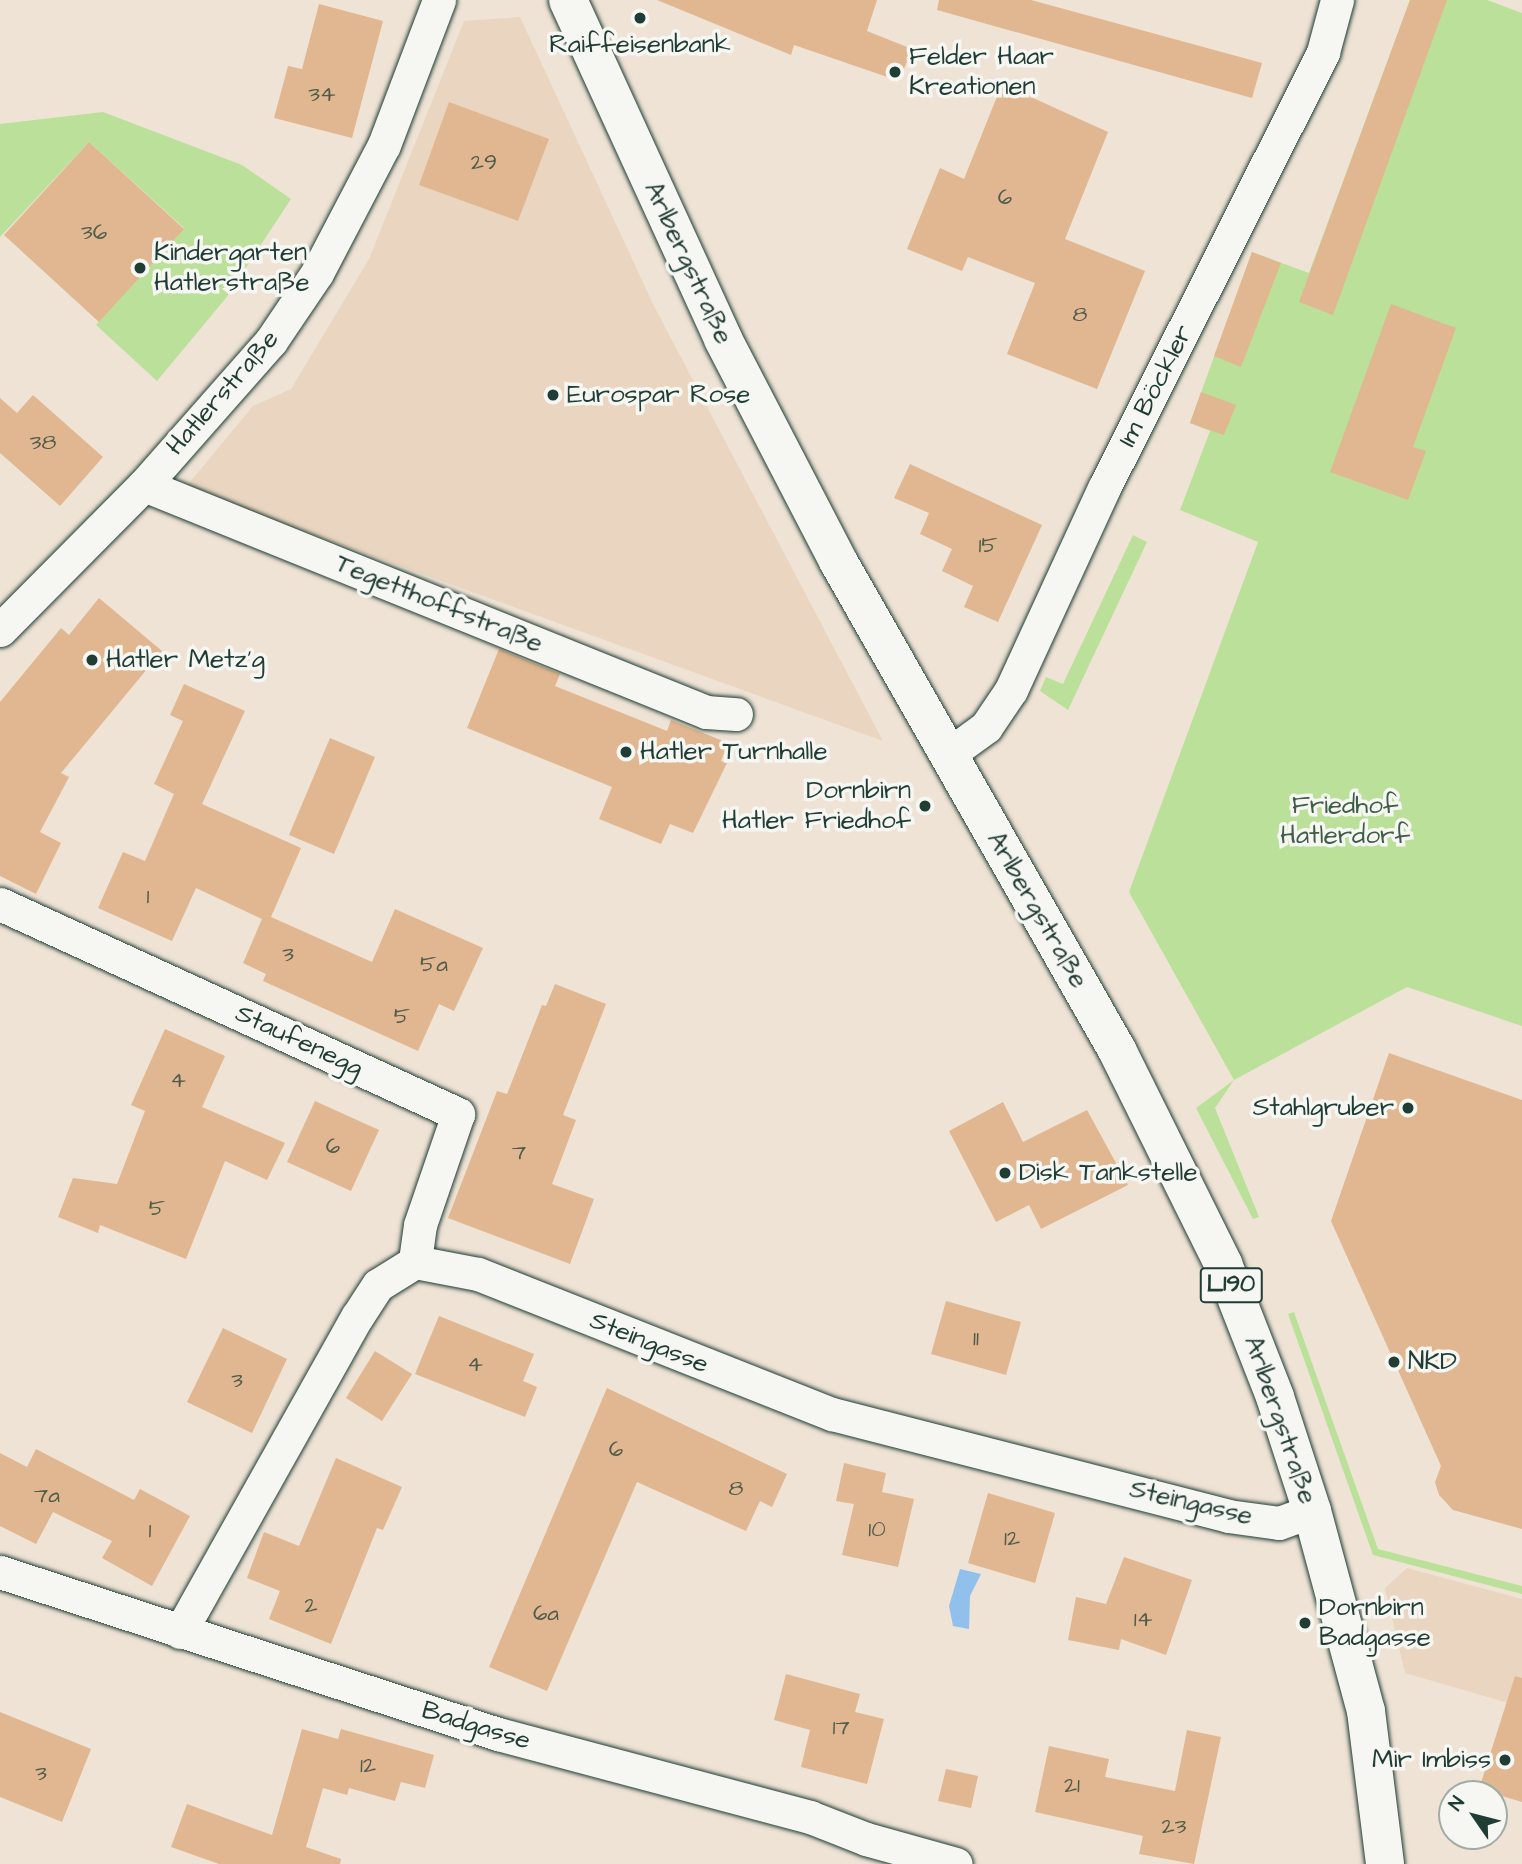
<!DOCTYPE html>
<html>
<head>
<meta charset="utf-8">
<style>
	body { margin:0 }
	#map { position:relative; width:1522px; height:1864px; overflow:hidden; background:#efe3d5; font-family:"Architects Daughter",sans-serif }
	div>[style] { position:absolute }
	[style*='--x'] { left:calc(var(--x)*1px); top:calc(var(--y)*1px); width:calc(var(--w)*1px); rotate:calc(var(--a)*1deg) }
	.built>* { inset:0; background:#ead6c0 }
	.green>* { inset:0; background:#bbe09a }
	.water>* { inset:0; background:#91c0ec }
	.building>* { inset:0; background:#e0b790 }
	.roads { filter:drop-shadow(0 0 2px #1f3d34) drop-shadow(0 0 2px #1f3d34) }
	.minor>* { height:33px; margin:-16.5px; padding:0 16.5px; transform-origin:16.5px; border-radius:16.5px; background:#f6f6f2 }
	.primary>* { height:38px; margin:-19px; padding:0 19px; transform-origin:19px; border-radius:19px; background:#f6f6f2 }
	.dots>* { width:19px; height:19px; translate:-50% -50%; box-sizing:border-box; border:4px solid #f6f6f2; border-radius:50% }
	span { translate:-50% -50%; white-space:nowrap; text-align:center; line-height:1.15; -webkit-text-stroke:7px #f6f6f2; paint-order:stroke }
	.number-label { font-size:23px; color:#4f5c4b }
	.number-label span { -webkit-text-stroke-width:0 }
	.shield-label span { padding:2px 5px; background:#f6f6f2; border:2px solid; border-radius:5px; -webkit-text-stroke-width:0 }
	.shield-label { font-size:24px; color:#1f3d34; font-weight:700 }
	.poi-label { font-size:26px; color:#1f3d34 }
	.left { translate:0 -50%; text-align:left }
	.right { translate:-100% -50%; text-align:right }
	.street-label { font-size:26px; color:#1f3d34 }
	.park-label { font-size:26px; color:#3e5e48 }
	.north { position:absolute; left:1438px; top:1780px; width:70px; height:70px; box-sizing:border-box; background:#f6f6f2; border:2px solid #a0aca6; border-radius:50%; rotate:305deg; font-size:19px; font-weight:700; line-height:28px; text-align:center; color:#1f3d34 }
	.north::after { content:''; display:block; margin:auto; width:24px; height:32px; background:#1f3d34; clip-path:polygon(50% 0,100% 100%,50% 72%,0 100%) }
</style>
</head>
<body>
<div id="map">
	<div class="built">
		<i style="clip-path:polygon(520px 17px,654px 306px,883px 741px,185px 488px,253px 406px,291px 389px,369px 259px,464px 21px)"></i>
		<i style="clip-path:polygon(1407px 1568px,1522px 1599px,1522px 1707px,1405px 1673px,1385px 1588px)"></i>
	</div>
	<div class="green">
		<i style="clip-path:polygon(1410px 0,1487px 0,1522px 13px,1522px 1026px,1407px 987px,1234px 1080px,1215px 1108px,1259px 1217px,1253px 1219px,1196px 1108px,1234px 1080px,1129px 892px,1258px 542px,1180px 510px,1210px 431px,1190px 423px,1252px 252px,1309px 273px)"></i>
		<i style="clip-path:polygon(103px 112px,242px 165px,291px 199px,226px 298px,157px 381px,96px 325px,184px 228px,89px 142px,0 237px,0 124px)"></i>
		<i style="clip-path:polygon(1133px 535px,1147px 542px,1068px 710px,1040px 691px,1046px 677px,1063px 684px)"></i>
		<i style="clip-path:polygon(1294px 1312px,1378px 1549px,1522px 1586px,1522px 1594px,1373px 1555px,1288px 1314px)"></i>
	</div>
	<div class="water">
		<i style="clip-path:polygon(960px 1569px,981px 1574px,970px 1596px,969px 1629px,953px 1626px,949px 1606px)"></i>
	</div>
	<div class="building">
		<i style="clip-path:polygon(657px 0,877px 0,867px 31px,912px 49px,899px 81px,794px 45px,791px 55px)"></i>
		<i style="clip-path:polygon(939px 0,1031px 0,1262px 63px,1252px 98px,937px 10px)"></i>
		<i style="clip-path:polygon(1410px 0,1447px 0,1333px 315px,1299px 302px)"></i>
		<i style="clip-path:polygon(319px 4px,383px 21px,352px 138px,274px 118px,288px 66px,302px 69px)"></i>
		<i style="clip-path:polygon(1002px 84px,1108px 132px,1065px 239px,1145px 271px,1097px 389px,1007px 354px,1035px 283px,968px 257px,962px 271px,907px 249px,940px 168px,964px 179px)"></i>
		<i style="clip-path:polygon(449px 102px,549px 139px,518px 221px,419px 185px)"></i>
		<i style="clip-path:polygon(89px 142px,184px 229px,99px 322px,4px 235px)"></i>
		<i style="clip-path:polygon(1252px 252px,1281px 263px,1241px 367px,1214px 356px)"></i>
		<i style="clip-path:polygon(1391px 304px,1456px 328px,1413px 447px,1426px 451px,1408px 500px,1330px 472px)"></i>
		<i style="clip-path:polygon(1201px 392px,1236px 405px,1224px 435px,1190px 423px)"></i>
		<i style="clip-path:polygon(33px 395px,103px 457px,60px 506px,0 453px,0 398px,17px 413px)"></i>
		<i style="clip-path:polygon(910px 464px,1042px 525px,998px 622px,964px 607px,973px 586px,942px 571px,952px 549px,920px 534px,929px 513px,894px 498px)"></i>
		<i style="clip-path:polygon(99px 598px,162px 651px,61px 773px,69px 777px,40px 832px,61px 843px,36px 894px,0 876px,0 702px,61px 628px,69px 635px)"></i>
		<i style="clip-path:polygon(499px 649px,560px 674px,555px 686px,667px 731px,671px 720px,728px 743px,721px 761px,727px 763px,693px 833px,670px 824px,661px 844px,599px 819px,612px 787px,467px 728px)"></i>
		<i style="clip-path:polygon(184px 684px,245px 711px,202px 804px,301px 848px,271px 917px,372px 962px,395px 909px,483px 948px,454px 1011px,439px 1004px,418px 1051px,263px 981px,266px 974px,243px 963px,262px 919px,196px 888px,172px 941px,98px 908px,123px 852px,145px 861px,174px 794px,154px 784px,183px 721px,170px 715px)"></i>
		<i style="clip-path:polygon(330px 738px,375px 757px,334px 854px,289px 835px)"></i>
		<i style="clip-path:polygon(555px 984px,606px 1004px,563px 1115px,576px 1120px,552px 1184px,594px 1199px,570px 1264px,448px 1218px,497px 1091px,507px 1094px,542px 1005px,546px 1006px)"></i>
		<i style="clip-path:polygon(165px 1029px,225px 1056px,202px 1107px,285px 1143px,267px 1180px,225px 1161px,186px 1259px,100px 1225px,98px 1233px,58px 1217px,73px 1178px,117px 1184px,145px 1111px,131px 1105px)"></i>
		<i style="clip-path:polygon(1389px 1053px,1522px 1100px,1522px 1529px,1453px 1510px,1439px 1495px,1435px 1482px,1441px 1466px,1331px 1221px)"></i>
		<i style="clip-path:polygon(315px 1101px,379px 1130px,351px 1191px,287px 1162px)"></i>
		<i style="clip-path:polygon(1003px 1102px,1023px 1142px,1087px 1110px,1128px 1185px,1041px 1229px,1029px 1205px,996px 1222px,949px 1131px)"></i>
		<i style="clip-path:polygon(946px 1301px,1021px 1322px,1006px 1375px,931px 1354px)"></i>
		<i style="clip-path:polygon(439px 1316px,534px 1354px,523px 1381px,537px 1387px,525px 1417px,415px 1374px)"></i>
		<i style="clip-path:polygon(223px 1328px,287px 1359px,252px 1433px,187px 1402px)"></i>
		<i style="clip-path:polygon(375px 1351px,412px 1374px,382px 1421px,346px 1398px)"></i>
		<i style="clip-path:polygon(607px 1388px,787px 1474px,772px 1507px,760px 1501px,746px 1531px,637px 1482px,547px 1691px,489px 1667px)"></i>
		<i style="clip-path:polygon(36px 1449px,134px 1500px,140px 1489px,190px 1516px,152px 1586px,102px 1558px,112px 1541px,53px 1512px,36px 1544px,0 1526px,0 1453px,27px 1467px)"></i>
		<i style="clip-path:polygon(336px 1458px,402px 1487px,383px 1530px,377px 1528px,331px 1644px,269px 1619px,280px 1591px,247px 1578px,264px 1532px,299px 1546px)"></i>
		<i style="clip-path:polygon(844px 1463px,886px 1473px,882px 1492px,914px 1499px,898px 1567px,842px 1555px,854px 1504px,836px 1501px)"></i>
		<i style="clip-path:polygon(988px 1493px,1055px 1513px,1035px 1583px,968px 1563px)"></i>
		<i style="clip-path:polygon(1124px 1557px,1192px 1580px,1166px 1655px,1121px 1639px,1119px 1650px,1068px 1640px,1076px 1597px,1106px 1604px)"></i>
		<i style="clip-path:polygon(786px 1674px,860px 1694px,855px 1712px,884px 1719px,867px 1784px,801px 1767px,810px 1730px,774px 1720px)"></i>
		<i style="clip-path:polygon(1515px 1676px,1522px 1678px,1522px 1802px,1479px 1789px)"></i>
		<i style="clip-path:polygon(0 1712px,91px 1749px,62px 1822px,0 1797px)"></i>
		<i style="clip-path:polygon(302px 1729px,338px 1739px,341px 1729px,434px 1755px,425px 1788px,401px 1782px,395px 1801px,349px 1788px,347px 1795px,323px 1788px,306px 1847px,341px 1859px,340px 1864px,219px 1864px,171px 1847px,187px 1804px,272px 1835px)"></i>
		<i style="clip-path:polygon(1187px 1730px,1221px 1737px,1194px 1864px,1139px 1854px,1143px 1836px,1035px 1812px,1049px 1746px,1109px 1759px,1105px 1777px,1175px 1791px)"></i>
		<i style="clip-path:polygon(946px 1769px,978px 1776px,971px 1808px,938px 1801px)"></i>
	</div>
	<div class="roads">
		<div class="minor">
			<i style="--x:144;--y:485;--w:606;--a:21.99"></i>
			<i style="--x:706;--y:712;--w:30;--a:4"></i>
			<i style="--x:0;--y:630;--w:204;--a:-45.2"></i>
			<i style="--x:144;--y:485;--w:192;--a:-48.6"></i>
			<i style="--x:271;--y:341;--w:82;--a:-55.9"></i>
			<i style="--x:317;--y:273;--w:144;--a:-62.4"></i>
			<i style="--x:384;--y:145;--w:155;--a:-69.2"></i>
			<i style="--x:949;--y:754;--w:46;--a:-36.1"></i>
			<i style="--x:986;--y:727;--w:45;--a:-56"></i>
			<i style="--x:1011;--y:690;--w:222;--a:-65.3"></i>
			<i style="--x:1104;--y:488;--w:488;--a:-63.3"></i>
			<i style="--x:1323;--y:52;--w:54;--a:-74.9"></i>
			<i style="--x:0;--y:904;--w:504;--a:24.63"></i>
			<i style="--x:458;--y:1114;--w:117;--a:108.9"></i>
			<i style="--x:420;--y:1225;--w:37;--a:98"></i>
			<i style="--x:0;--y:1572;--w:524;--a:18.02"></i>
			<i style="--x:498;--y:1734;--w:323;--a:14.9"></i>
			<i style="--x:810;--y:1817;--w:60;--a:21.4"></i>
			<i style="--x:866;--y:1839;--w:93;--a:15.5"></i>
			<i style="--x:180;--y:1632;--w:361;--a:-60.7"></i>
			<i style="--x:357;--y:1317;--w:38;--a:-57"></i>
			<i style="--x:378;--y:1285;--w:44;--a:-31.9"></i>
			<i style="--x:415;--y:1262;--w:64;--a:10.8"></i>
			<i style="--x:478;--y:1274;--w:381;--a:21.6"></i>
			<i style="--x:832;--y:1414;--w:409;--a:14.4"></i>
			<i style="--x:1228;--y:1516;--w:51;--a:7.8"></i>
			<i style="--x:1279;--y:1523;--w:35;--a:-20"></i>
		</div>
		<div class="primary">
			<i style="--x:568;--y:0;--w:373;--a:65.4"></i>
			<i style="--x:723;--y:339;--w:250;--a:62.6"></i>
			<i style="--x:838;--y:561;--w:563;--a:60.29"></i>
			<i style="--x:1117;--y:1050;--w:239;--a:63.6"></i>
			<i style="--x:1223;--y:1264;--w:143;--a:68.6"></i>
			<i style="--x:1275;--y:1397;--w:120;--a:72"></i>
			<i style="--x:1312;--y:1511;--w:207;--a:74.9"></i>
			<i style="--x:1366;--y:1711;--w:154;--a:82.9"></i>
		</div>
	</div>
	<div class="dots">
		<i style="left:640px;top:18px;background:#1f3d34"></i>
		<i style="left:895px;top:72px;background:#1f3d34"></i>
		<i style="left:140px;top:268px;background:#1f3d34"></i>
		<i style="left:553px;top:395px;background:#1f3d34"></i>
		<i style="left:92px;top:660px;background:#1f3d34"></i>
		<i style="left:626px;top:752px;background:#1f3d34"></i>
		<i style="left:925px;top:806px;background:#1f3d34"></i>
		<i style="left:1408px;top:1108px;background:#1f3d34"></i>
		<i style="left:1005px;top:1173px;background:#1f3d34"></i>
		<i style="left:1394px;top:1362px;background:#1f3d34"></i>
		<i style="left:1305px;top:1623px;background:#1f3d34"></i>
		<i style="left:1505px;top:1760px;background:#1f3d34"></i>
	</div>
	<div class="number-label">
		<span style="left:322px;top:94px">34</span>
		<span style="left:484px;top:162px">29</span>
		<span style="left:1005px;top:197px">6</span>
		<span style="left:94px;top:232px">36</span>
		<span style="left:1080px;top:314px">8</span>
		<span style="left:43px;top:442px">38</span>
		<span style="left:988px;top:545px">15</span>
		<span style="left:148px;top:896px">1</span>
		<span style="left:288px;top:954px">3</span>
		<span style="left:434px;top:964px">5a</span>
		<span style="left:402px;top:1016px">5</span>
		<span style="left:178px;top:1080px">4</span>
		<span style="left:333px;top:1146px">6</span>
		<span style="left:519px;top:1152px">7</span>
		<span style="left:157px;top:1208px">5</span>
		<span style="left:976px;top:1338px">11</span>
		<span style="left:475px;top:1364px">4</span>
		<span style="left:237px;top:1380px">3</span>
		<span style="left:616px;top:1449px">6</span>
		<span style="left:736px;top:1488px">8</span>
		<span style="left:47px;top:1495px">7a</span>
		<span style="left:877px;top:1529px">10</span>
		<span style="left:150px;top:1530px">1</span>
		<span style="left:1012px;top:1538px">12</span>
		<span style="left:311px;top:1605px">2</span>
		<span style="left:546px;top:1613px">6a</span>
		<span style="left:1143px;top:1619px">14</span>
		<span style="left:841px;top:1727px">17</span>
		<span style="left:368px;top:1765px">12</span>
		<span style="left:41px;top:1773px">3</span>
		<span style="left:1072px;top:1785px">21</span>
		<span style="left:1174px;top:1826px">23</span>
	</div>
	<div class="shield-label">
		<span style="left:1231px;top:1285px">L190</span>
	</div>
	<div class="poi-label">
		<span style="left:640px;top:45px">Raiffeisenbank</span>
		<span class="left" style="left:909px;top:72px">Felder Haar<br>Kreationen</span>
		<span class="left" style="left:154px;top:268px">Kindergarten<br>Hatlerstraße</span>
		<span class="left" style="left:567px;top:395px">Eurospar Rose</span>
		<span class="left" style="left:106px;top:660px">Hatler Metz'g</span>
		<span class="left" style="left:640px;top:752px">Hatler Turnhalle</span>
		<span class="right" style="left:911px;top:806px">Dornbirn<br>Hatler Friedhof</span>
		<span class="right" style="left:1394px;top:1108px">Stahlgruber</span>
		<span class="left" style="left:1019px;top:1173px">Disk Tankstelle</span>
		<span class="left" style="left:1408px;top:1362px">NKD</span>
		<span class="left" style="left:1319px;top:1623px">Dornbirn<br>Badgasse</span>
		<span class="right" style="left:1491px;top:1760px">Mir Imbiss</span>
	</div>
	<div class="street-label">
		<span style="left:688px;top:263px;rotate:65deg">Arlbergstraße</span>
		<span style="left:1156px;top:386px;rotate:-63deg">Im Böckler</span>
		<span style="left:223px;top:393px;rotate:-49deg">Hatlerstraße</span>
		<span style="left:439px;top:604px;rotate:22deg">Tegetthoffstraße</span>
		<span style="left:1037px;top:910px;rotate:60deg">Arlbergstraße</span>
		<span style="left:299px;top:1041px;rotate:25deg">Staufenegg</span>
		<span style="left:649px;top:1343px;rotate:22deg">Steingasse</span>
		<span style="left:1280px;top:1420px;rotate:71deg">Arlbergstraße</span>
		<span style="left:1191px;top:1503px;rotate:13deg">Steingasse</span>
		<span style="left:476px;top:1726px;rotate:17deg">Badgasse</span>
	</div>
	<div class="park-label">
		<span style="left:1345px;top:821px">Friedhof<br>Hatlerdorf</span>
	</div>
	<div class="north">N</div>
</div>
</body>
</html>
